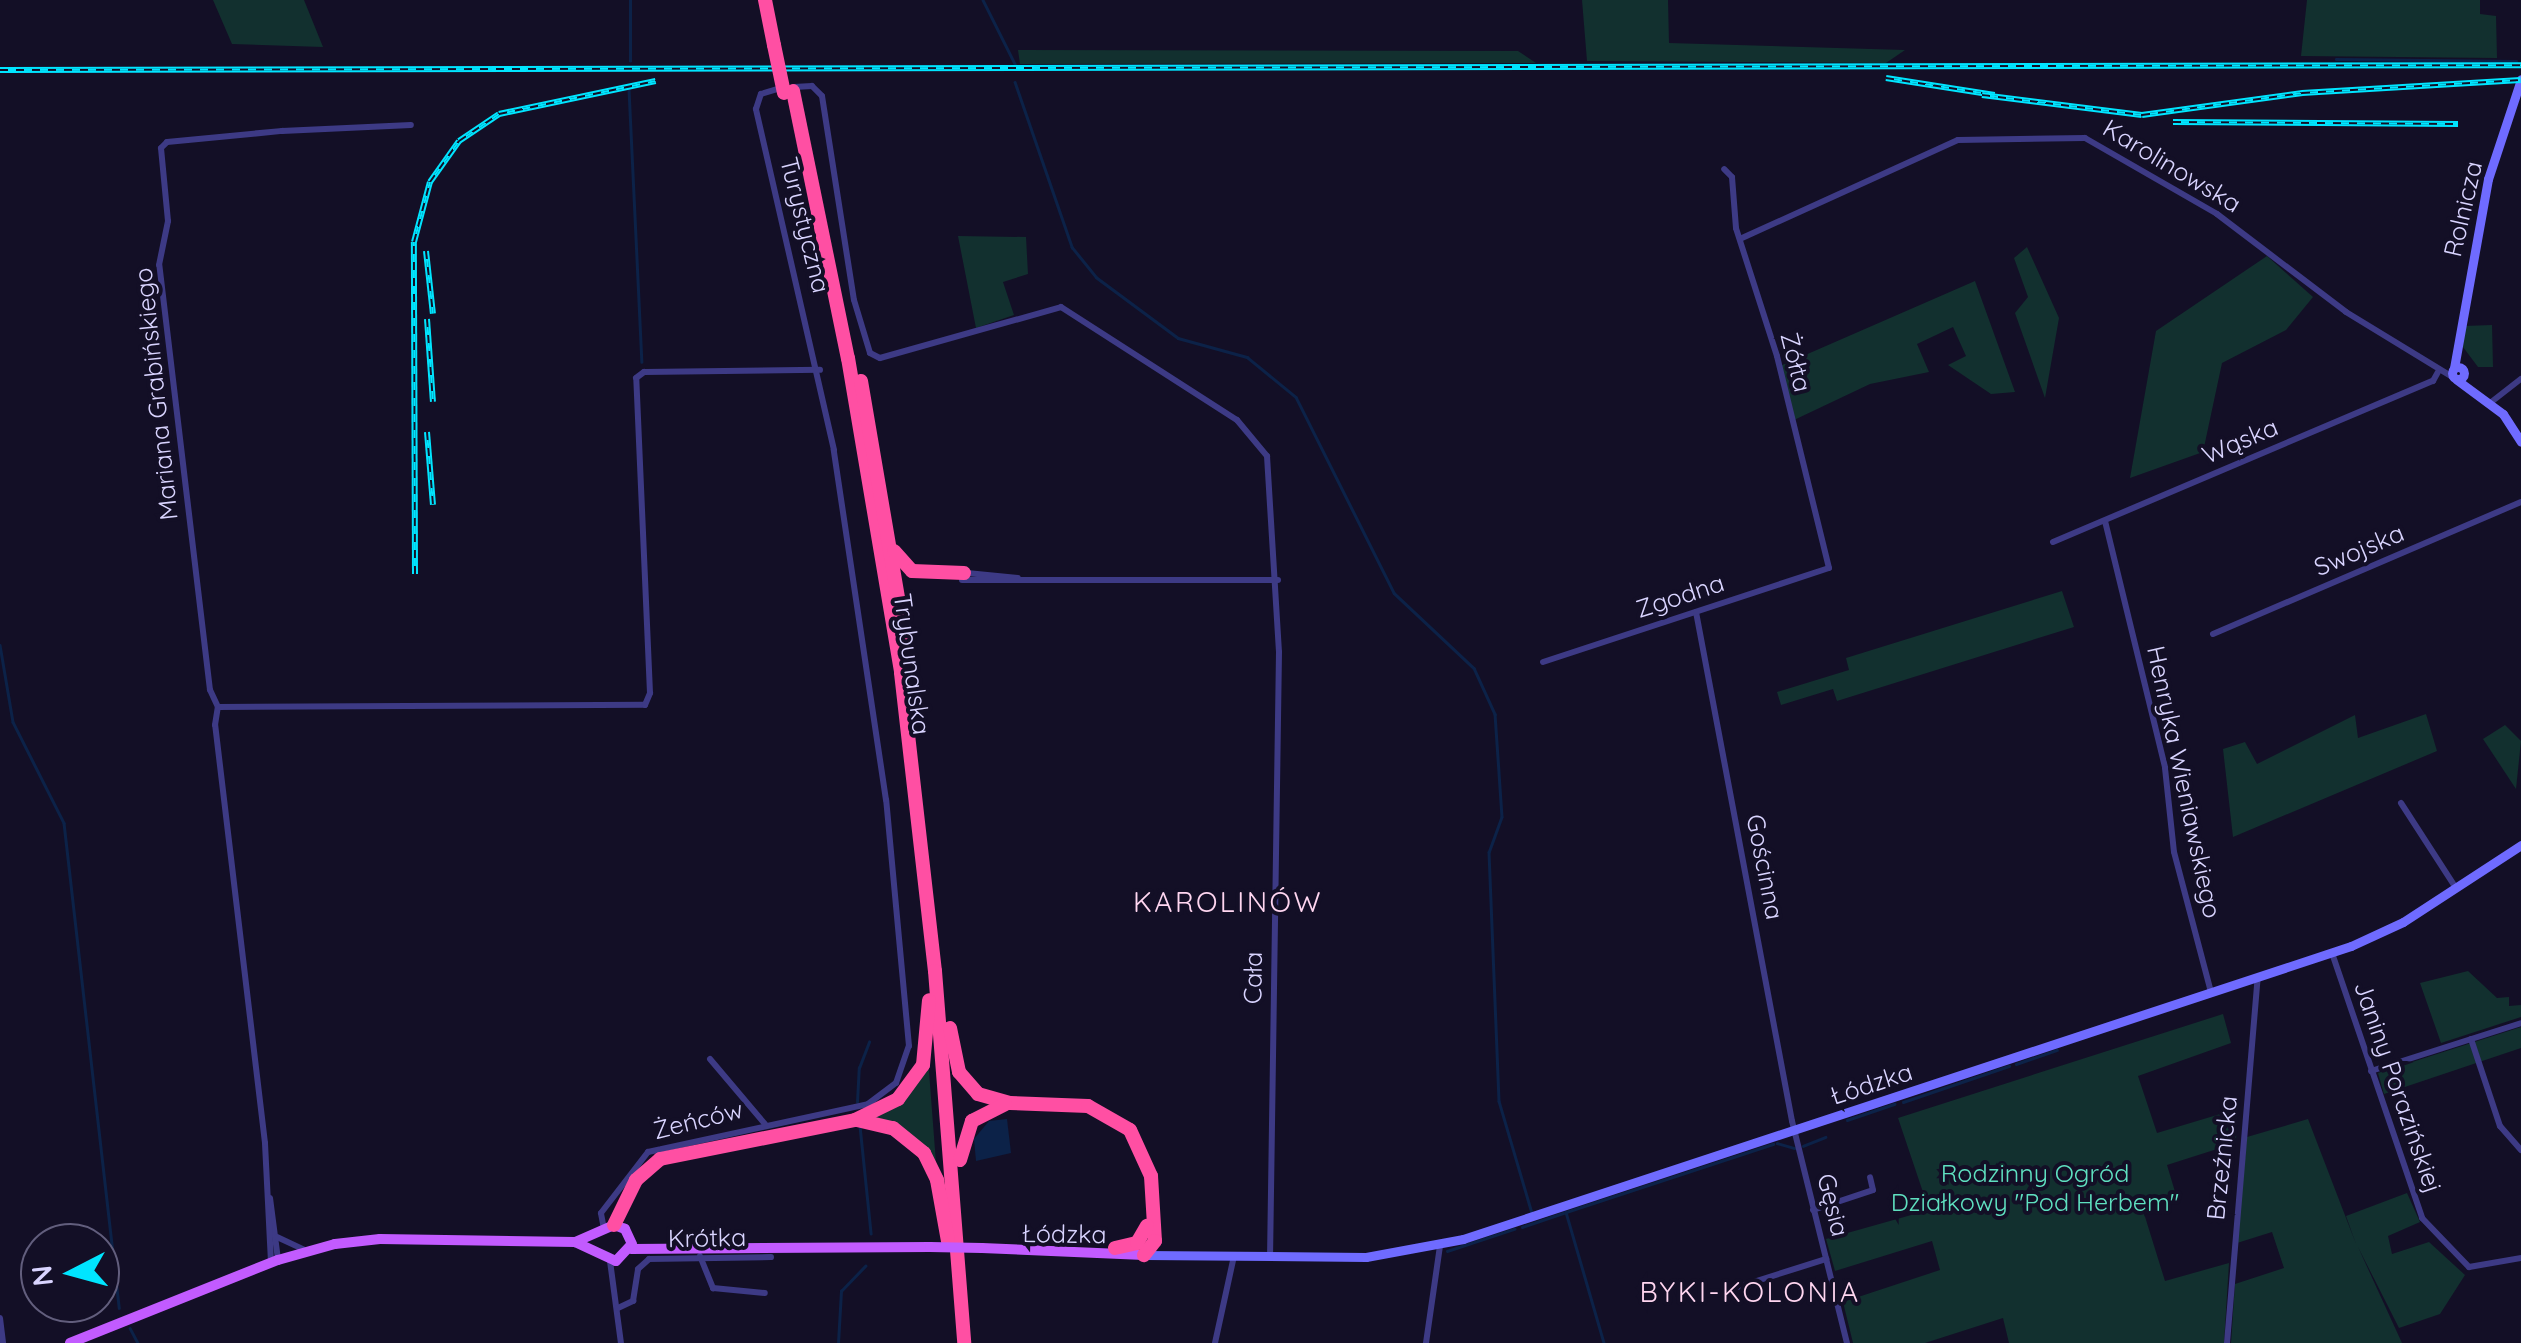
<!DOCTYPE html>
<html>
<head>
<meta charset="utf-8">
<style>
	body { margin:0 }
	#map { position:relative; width:2521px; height:1343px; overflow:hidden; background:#130f26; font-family:Quicksand,sans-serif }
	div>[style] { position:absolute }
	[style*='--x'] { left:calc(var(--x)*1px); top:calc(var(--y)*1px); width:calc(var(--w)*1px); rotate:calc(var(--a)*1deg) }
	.green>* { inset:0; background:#12302f }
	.water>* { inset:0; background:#0c2248 }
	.stream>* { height:2.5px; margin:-1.25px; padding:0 1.25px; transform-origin:1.25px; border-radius:1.25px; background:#0c2248 }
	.street>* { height:6px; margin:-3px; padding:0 3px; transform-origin:3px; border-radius:3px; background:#3d3a85 }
	.secondary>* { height:9px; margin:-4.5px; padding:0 4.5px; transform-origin:4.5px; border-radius:4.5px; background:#6f6bff }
	.secondary>.ring { margin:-4.5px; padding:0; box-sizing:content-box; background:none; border:9px solid #6f6bff; border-radius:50% }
	.primary>* { height:10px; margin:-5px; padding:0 5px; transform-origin:5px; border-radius:5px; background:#c25bff }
	.highway>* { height:14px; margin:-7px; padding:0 7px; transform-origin:7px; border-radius:7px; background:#ff4fa3 }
	.rail>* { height:6px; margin-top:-3px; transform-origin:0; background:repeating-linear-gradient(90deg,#130f26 0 8px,#00e5ff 0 16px); box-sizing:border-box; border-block:2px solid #00e5ff }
	.primary-bridge>* { height:10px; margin:-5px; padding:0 5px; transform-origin:5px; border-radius:5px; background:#c25bff }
	.highway-bridge>* { height:14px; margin:-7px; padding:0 7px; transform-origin:7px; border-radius:7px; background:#ff4fa3 }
	span { translate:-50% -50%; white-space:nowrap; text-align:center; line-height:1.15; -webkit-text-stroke:8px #130f26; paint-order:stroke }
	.street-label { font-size:25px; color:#d9d4ff }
	.park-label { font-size:25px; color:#5fe0c0 }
	.neighbourhood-label { font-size:28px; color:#ffd6f0; letter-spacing:2.5px }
	.north { position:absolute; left:20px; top:1223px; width:100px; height:100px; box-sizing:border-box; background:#130f26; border:2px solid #625e7d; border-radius:50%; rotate:264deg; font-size:28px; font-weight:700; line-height:40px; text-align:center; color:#d9d4ff }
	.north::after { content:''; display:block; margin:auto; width:35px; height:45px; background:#00e5ff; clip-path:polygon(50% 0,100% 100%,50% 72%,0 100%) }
</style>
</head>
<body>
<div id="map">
	<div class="green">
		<i style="clip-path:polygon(213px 0,304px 0,323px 47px,232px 44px)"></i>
		<i style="clip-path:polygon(1582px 0,1668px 0,1669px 43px,1905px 50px,1886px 63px,1587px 61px)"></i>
		<i style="clip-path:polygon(2307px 0,2480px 0,2480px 14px,2496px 16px,2497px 58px,2301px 56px)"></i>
		<i style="clip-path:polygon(1018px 50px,1518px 51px,1536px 63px,1020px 64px)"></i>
		<i style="clip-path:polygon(958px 236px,1026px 237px,1028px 274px,1003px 282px,1014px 315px,976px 328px)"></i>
		<i style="clip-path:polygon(2027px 247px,2059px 318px,2045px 398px,2015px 313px,2028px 297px,2014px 258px)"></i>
		<i style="clip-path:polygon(2267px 256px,2313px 297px,2286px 330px,2222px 363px,2203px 452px,2130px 478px,2156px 331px)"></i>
		<i style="clip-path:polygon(1975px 281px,2015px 392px,1991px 394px,1948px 365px,1966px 356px,1953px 327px,1917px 344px,1929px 372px,1870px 384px,1794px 420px,1780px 366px)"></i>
		<i style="clip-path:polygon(2492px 325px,2493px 367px,2478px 367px,2463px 347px,2464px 326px)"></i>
		<i style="clip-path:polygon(2062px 591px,2074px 627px,1837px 701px,1833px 689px,1781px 705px,1777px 692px,1849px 670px,1846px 658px)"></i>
		<i style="clip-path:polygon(2426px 714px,2437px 751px,2233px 837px,2223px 749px,2245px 742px,2257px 764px,2355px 715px,2358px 738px)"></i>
		<i style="clip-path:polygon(2505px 725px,2521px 741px,2516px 789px,2483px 739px)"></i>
		<i style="clip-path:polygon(2468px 971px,2497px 998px,2509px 997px,2509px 1006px,2521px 1005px,2521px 1017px,2441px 1043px,2420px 983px)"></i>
		<i style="clip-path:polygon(2223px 1014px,2231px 1043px,2138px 1076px,2157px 1133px,2237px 1109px,2236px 1143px,2167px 1165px,2176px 1195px,2142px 1207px,2165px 1281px,2229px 1263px,2224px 1343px,2009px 1343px,2003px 1318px,1925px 1343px,1853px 1343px,1843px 1302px,1940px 1270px,1932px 1241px,1835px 1271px,1826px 1239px,1929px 1210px,1898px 1118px)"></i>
		<i style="clip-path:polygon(2521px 1027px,2521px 1048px,2384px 1094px,2378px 1073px)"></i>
		<i style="clip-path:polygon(928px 1058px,936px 1163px,935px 1164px,869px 1117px,891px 1109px)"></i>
		<i style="clip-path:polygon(2308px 1119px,2356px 1244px,2346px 1216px,2407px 1193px,2420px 1222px,2388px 1236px,2392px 1254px,2429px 1242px,2465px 1275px,2440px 1314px,2399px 1328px,2358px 1247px,2402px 1343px,2231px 1343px,2235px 1284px,2284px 1268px,2272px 1232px,2237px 1243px,2247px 1137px)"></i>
	</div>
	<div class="water">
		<i style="clip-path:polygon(1007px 1119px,1011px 1153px,976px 1161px,974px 1139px,989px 1121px)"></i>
	</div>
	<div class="stream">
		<i style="--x:983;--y:0;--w:72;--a:63.4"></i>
		<i style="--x:2336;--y:59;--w:180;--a:0.6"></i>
		<i style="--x:630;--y:61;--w:61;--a:-90"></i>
		<i style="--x:1015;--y:82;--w:175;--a:70.9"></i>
		<i style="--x:1072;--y:247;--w:38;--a:51"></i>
		<i style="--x:1096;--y:277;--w:102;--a:36.6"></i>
		<i style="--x:1178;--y:338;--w:72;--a:15.4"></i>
		<i style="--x:1247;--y:357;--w:63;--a:39.2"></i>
		<i style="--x:1296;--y:397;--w:219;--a:63.4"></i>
		<i style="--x:1394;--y:593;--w:110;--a:43.2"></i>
		<i style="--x:1474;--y:668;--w:51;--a:65.5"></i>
		<i style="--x:1495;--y:714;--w:103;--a:86.1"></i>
		<i style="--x:1502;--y:817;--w:37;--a:110"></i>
		<i style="--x:1489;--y:852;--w:249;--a:87.7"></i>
		<i style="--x:1499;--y:1101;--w:117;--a:73.6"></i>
		<i style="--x:629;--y:89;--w:273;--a:87.3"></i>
		<i style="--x:0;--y:645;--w:78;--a:80.4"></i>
		<i style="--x:13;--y:722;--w:113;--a:63.2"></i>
		<i style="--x:64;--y:823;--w:488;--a:83.5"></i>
		<i style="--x:2016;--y:1064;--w:43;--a:-18.9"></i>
		<i style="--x:857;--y:1102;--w:34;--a:-87"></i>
		<i style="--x:859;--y:1068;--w:28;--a:-69"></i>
		<i style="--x:1903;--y:1102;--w:112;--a:-18.8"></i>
		<i style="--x:1847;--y:1120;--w:50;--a:-18.8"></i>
		<i style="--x:860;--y:1126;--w:108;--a:84.1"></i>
		<i style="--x:1777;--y:1143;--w:18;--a:16"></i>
		<i style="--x:1803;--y:1146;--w:24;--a:-22"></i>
		<i style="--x:1566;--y:1212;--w:218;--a:-18.2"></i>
		<i style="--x:1522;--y:1227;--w:46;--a:-18.8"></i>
		<i style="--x:1566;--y:1212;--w:136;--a:73.8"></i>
		<i style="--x:1447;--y:1251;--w:71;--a:-18.2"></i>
		<i style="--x:130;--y:1328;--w:17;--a:62"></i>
		<i style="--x:838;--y:1343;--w:52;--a:-86.7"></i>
		<i style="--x:841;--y:1291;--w:35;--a:-46"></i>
	</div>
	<div class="street">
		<i style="--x:794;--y:87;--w:18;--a:-3"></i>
		<i style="--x:812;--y:86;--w:14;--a:45"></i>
		<i style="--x:822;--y:96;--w:206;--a:81.1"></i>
		<i style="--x:854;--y:300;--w:55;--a:73.2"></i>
		<i style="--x:870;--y:353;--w:11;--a:27"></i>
		<i style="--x:880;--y:358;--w:188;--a:-15.7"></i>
		<i style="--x:1061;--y:307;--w:209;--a:32.7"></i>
		<i style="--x:1237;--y:420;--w:47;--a:50.2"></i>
		<i style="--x:1267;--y:456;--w:196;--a:86.5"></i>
		<i style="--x:1279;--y:652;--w:604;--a:90.85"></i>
		<i style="--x:1742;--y:238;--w:237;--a:-24.4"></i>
		<i style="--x:1958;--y:140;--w:127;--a:-0.9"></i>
		<i style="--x:2085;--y:138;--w:152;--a:29.9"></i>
		<i style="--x:2217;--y:214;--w:162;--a:37.2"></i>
		<i style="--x:2346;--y:312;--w:127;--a:31.4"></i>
		<i style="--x:2490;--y:403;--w:39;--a:-38"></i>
		<i style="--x:2105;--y:521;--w:254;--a:76.3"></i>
		<i style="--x:2165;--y:768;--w:84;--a:83.9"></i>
		<i style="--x:2174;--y:852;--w:145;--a:75.2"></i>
		<i style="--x:2053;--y:542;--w:413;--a:-23"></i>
		<i style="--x:2433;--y:381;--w:10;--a:-61"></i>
		<i style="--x:967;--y:573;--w:51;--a:5.6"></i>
		<i style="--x:962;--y:580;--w:316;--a:0"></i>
		<i style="--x:1696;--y:612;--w:518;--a:79.32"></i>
		<i style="--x:1792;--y:1121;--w:229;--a:76.1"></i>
		<i style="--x:2213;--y:634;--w:335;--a:-23.2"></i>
		<i style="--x:1543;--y:662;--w:301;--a:-18.2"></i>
		<i style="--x:1829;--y:568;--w:218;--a:-103.8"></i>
		<i style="--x:1777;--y:356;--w:134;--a:-107.8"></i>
		<i style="--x:1736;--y:228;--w:51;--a:-94.5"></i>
		<i style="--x:1732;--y:177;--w:11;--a:-135"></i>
		<i style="--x:218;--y:707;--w:19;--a:-115"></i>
		<i style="--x:210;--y:690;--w:428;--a:-96.8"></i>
		<i style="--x:159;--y:265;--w:45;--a:-78.4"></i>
		<i style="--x:168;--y:221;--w:73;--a:-95.5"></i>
		<i style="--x:161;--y:148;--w:8;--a:-45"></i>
		<i style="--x:167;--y:142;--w:116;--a:-5.5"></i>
		<i style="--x:282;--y:131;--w:129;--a:-2.7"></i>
		<i style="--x:2401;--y:803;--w:101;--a:57.1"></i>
		<i style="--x:2332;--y:953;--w:280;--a:71.2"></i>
		<i style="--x:2422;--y:1218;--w:68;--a:46.2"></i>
		<i style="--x:2469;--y:1267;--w:53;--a:-9.8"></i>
		<i style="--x:2471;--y:1039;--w:92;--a:71.6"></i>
		<i style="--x:2500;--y:1126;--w:32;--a:49"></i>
		<i style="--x:710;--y:1059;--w:85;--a:49.8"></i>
		<i style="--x:2371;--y:1071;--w:157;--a:-17.7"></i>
		<i style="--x:270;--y:1198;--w:63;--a:82.6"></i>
		<i style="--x:1813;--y:1210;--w:63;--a:-18.4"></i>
		<i style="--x:1873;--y:1190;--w:13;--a:-103"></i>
		<i style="--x:604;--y:1229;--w:16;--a:-101"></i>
		<i style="--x:601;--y:1213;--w:77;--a:-52.4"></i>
		<i style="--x:648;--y:1152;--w:225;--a:-12.3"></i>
		<i style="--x:868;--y:1104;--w:35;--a:-37"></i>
		<i style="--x:896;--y:1083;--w:39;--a:-71"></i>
		<i style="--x:909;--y:1046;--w:247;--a:-95.3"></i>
		<i style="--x:886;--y:800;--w:354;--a:-98.5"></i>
		<i style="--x:834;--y:450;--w:350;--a:-102.9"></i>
		<i style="--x:756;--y:109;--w:16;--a:-72"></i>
		<i style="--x:761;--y:94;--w:21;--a:-17"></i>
		<i style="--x:277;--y:1237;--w:31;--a:25"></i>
		<i style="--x:700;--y:1256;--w:35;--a:68"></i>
		<i style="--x:713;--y:1288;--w:52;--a:5.5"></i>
		<i style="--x:610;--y:1261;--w:83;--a:82.4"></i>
		<i style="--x:271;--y:1262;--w:119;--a:-92.9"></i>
		<i style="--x:265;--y:1143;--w:421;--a:-96.8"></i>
		<i style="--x:215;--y:725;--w:18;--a:-81"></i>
		<i style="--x:218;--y:707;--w:427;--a:-0.3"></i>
		<i style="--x:645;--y:705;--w:13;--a:-67"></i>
		<i style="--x:650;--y:693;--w:315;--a:-92.5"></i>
		<i style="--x:636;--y:378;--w:10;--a:-37"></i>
		<i style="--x:644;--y:372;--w:176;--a:-0.7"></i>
		<i style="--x:1731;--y:1289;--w:100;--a:-17.5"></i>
		<i style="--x:618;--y:1308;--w:17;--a:-25"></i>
		<i style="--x:633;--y:1301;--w:32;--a:-81"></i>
		<i style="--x:638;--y:1269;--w:15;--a:-42"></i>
		<i style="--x:649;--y:1259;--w:122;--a:-0.9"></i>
		<i style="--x:0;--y:1318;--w:25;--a:83"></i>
		<i style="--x:1215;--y:1343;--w:89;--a:-77.7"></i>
		<i style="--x:1426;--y:1343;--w:98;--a:-81.8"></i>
		<i style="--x:2227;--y:1343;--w:367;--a:-85.2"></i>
	</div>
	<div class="secondary">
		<i class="ring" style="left:2452px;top:367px;width:3px;height:3px"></i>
		<i style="--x:2454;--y:368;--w:192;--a:-79.8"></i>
		<i style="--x:2488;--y:179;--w:105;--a:-71.7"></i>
		<i style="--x:2457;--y:380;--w:57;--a:36.5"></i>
		<i style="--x:2503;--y:414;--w:33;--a:57"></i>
		<i style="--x:1144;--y:1255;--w:222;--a:0.5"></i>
		<i style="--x:1366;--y:1257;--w:99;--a:-10.5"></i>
		<i style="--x:1463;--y:1239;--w:935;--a:-18.26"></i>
		<i style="--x:2351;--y:946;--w:57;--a:-24.8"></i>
		<i style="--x:2403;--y:922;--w:141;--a:-33.1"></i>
	</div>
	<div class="primary">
		<i style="--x:982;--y:1248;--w:162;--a:2.5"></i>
		<i style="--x:631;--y:1249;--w:299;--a:-0.4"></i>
		<i style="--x:70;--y:1343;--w:224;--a:-21.8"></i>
		<i style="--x:278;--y:1260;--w:59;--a:-15.7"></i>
		<i style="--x:335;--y:1244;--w:45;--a:-6.3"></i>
		<i style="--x:380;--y:1239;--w:195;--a:0.9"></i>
		<i style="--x:575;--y:1242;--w:45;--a:24.9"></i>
		<i style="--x:616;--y:1261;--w:23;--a:-47"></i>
		<i style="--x:632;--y:1244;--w:17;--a:-115"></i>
		<i style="--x:625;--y:1229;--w:12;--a:-160"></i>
		<i style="--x:614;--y:1225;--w:43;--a:156.4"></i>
	</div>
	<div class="highway">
		<i style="--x:765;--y:0;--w:46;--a:78.7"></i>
		<i style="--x:793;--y:91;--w:273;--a:78.4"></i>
		<i style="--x:848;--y:358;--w:319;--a:80.4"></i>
		<i style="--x:901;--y:673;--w:300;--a:83.5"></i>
		<i style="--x:935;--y:971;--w:373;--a:85.5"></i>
		<i style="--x:861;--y:381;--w:274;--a:80.3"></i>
		<i style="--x:894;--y:551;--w:27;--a:48"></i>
		<i style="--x:912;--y:571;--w:52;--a:2.2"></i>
		<i style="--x:950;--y:1028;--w:45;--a:78.4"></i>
		<i style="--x:959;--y:1072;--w:29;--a:49"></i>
		<i style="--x:978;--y:1094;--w:33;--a:16"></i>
		<i style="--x:1010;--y:1103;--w:78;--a:2.2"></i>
		<i style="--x:1088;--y:1106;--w:48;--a:29.7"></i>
		<i style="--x:1130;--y:1130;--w:51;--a:65.5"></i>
		<i style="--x:1151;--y:1176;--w:65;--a:86.5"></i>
		<i style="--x:1155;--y:1241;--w:18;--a:128"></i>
		<i style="--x:857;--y:1120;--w:37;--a:13"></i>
		<i style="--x:893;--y:1128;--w:40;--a:39"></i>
		<i style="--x:924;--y:1153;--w:30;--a:64"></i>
		<i style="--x:937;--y:1180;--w:62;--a:79.8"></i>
		<i style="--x:960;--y:1160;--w:41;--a:-72.9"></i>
		<i style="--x:972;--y:1121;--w:37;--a:-27"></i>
		<i style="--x:614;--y:1225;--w:50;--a:-63.9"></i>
		<i style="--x:636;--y:1180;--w:32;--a:-41"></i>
		<i style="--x:660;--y:1159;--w:199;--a:-11.3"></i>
		<i style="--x:855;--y:1120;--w:48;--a:-26"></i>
		<i style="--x:898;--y:1099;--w:42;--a:-53.7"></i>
		<i style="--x:923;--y:1065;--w:65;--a:-84.7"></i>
		<i style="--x:1115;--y:1248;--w:23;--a:-13"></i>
		<i style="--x:1137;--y:1243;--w:20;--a:-60"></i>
	</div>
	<div class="rail">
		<i style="--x:0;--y:70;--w:2521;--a:-0.11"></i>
		<i style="--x:1886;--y:78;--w:110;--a:8.9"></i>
		<i style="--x:1982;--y:95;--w:161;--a:7.1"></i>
		<i style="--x:2142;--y:115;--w:162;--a:-7.8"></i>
		<i style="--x:2302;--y:93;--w:219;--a:-3.4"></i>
		<i style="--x:2173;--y:122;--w:285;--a:0.4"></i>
		<i style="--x:426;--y:251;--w:63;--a:83.7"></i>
		<i style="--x:427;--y:319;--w:83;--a:85.9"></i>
		<i style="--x:427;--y:432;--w:73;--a:85.3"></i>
		<i style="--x:415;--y:574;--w:332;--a:-90.2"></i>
		<i style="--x:414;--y:242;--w:62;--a:-75.1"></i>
		<i style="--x:430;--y:182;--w:50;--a:-54.7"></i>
		<i style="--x:459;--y:141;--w:48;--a:-34"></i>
		<i style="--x:499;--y:114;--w:160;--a:-11.9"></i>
	</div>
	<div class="primary-bridge">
		<i style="--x:930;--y:1247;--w:52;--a:1.1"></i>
	</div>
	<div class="highway-bridge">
		<i style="--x:774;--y:45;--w:49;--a:78.2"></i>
	</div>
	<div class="street-label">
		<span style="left:2172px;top:166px;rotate:31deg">Karolinowska</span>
		<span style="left:2463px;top:209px;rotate:-77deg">Rolnicza</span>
		<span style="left:805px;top:225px;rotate:76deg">Turystyczna</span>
		<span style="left:1796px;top:362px;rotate:76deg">Żółta</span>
		<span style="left:156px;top:394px;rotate:-96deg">Mariana Grabińskiego</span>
		<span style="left:2240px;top:441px;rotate:-23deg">Wąska</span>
		<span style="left:2359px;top:550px;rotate:-23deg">Swojska</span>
		<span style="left:1680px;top:596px;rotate:-18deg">Zgodna</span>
		<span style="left:912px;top:664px;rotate:82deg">Trybunalska</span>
		<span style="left:2184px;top:782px;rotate:78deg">Henryka Wieniawskiego</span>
		<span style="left:1765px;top:867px;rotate:79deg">Gościnna</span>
		<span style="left:1253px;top:978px;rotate:-89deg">Cała</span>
		<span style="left:1871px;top:1084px;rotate:-18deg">Łódzka</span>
		<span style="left:2398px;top:1087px;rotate:71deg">Janiny Porazińskiej</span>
		<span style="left:698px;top:1120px;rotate:-14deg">Żeńców</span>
		<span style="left:2222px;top:1158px;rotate:-84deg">Brzeźnicka</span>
		<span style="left:1833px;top:1205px;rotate:76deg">Gęsia</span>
		<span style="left:1064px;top:1234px;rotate:1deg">Łódzka</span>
		<span style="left:707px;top:1238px;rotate:-1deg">Krótka</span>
	</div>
	<div class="park-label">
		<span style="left:2035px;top:1188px">Rodzinny Ogród<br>Działkowy "Pod Herbem"</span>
	</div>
	<div class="neighbourhood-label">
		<span style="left:1228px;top:902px">KAROLINÓW</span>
		<span style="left:1750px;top:1292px">BYKI-KOLONIA</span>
	</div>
	<div class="north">N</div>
</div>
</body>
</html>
